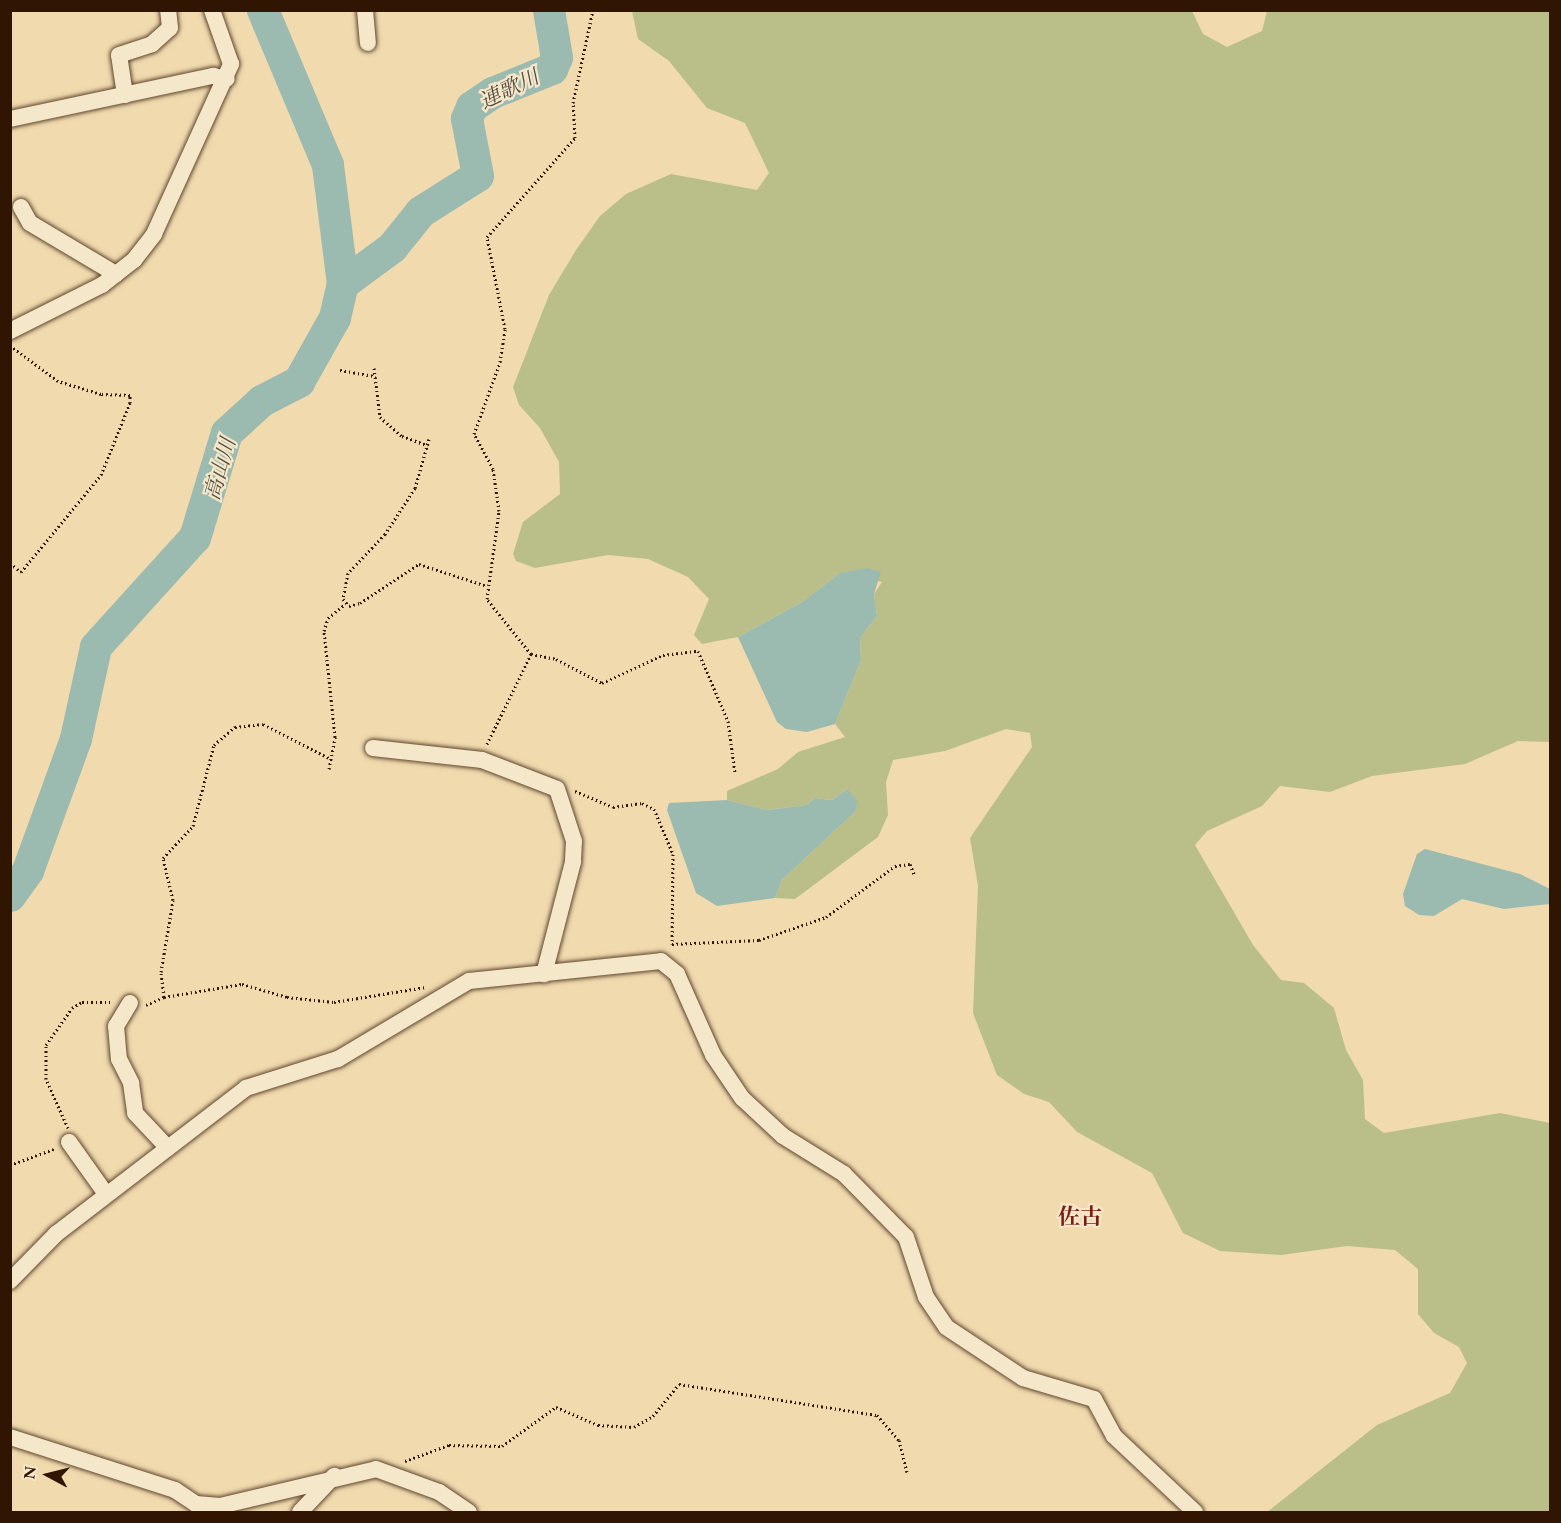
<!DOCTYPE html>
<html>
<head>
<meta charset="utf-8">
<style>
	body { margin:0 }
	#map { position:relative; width:1561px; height:1523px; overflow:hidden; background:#f0daae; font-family:"EB Garamond","Noto Serif JP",serif }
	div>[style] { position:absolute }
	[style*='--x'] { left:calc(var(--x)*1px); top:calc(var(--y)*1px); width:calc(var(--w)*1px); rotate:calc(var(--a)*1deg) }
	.green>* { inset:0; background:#babf8a }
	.water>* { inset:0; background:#9bbab0 }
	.river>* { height:32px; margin:-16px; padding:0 16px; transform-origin:16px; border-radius:16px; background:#9bbab0 }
	.path>* { height:3px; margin-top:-1.5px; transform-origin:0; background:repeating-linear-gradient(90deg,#301503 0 1.5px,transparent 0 4.5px) }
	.roads { filter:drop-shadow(0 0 2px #60462e) drop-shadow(0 0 2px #60462e) }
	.minor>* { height:16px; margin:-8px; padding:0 8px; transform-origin:8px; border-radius:8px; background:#f5e7ca }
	span { translate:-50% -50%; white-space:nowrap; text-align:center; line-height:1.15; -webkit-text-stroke:4.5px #f5e7ca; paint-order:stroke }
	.water-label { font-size:21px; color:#554f40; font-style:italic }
	.quarter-label { font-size:22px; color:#7a1f14; font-weight:700 }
	.frame { position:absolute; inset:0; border:12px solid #301503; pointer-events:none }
	.north { position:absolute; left:18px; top:1445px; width:60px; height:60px; -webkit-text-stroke:4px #f5e7ca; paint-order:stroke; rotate:277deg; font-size:16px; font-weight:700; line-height:24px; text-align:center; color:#301503 }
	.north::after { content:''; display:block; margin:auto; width:21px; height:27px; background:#301503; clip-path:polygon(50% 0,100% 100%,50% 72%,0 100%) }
</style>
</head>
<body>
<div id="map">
	<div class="green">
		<i style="clip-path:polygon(632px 11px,1192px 11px,1203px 34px,1227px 47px,1262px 31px,1267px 11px,1550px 11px,1550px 742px,1518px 741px,1465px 764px,1372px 776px,1330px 792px,1280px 786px,1262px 806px,1207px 831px,1195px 845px,1253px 945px,1281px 980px,1304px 983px,1334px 1008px,1346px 1050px,1363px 1080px,1365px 1119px,1384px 1133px,1500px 1113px,1550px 1123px,1550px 1512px,1267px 1512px,1377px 1425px,1450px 1393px,1467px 1363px,1459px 1347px,1434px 1333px,1418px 1314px,1418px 1269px,1395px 1250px,1347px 1246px,1281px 1255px,1220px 1251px,1183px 1233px,1152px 1173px,1077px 1132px,1049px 1102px,1024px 1094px,997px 1075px,973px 1013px,978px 886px,970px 838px,1032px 747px,1030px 733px,1006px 729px,945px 751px,893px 760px,886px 782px,888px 815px,878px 837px,795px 899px,775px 898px,782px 880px,856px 811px,847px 789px,832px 800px,815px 798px,806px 805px,766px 810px,727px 800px,727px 791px,778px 769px,798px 752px,845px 737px,835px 724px,861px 660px,860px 638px,877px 616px,874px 594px,882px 582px,840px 573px,802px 602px,738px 637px,702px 644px,694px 635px,709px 599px,688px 577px,648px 559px,608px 555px,535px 568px,516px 561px,513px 554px,523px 522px,560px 494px,559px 462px,540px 428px,519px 405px,513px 387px,549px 295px,576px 250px,600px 216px,626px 194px,671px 174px,757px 190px,769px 173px,745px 123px,707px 108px,669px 61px,638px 39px)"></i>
	</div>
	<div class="water">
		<i style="clip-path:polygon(867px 568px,881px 572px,874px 594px,877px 616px,860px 638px,861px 660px,835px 724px,807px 732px,786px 729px,777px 722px,738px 637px,802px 602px,840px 573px)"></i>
		<i style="clip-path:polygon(847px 789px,857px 800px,856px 811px,782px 880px,775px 898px,717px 906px,696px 893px,667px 810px,669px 803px,727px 800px,767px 810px,806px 805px,815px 798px,832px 800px)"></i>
		<i style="clip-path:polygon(1425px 849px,1520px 874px,1550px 889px,1550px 904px,1504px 909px,1462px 899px,1434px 916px,1419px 915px,1405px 906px,1403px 894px,1417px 854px)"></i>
	</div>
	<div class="river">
		<i style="--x:343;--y:284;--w:61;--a:-36.3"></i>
		<i style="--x:392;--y:248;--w:46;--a:-51.1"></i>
		<i style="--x:421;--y:212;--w:67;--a:-32.3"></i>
		<i style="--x:478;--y:176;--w:58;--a:-100.9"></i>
		<i style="--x:467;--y:119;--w:13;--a:-67"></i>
		<i style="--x:472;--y:107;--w:25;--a:-34"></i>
		<i style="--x:493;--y:93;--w:64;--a:-22.1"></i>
		<i style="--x:552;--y:69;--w:12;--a:-66"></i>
		<i style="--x:557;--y:58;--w:49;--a:-99.5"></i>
		<i style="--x:10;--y:896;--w:31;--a:-54"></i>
		<i style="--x:28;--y:871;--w:140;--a:-70"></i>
		<i style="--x:76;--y:739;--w:94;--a:-77.7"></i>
		<i style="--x:96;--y:647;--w:147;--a:-47.8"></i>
		<i style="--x:195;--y:538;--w:110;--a:-73.1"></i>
		<i style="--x:227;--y:433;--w:47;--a:-42.4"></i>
		<i style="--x:262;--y:401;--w:42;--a:-27.2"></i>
		<i style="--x:299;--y:382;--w:73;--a:-60.6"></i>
		<i style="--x:335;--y:318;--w:35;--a:-77"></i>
		<i style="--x:343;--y:284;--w:120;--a:-97.2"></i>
		<i style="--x:328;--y:165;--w:168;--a:-112.8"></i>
	</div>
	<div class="path">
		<i style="--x:374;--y:368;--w:49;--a:83"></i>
		<i style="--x:380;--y:417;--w:29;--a:41"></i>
		<i style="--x:402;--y:436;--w:27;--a:20"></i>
		<i style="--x:340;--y:370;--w:36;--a:10"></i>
		<i style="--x:429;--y:439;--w:51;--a:105.9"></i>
		<i style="--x:415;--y:488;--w:55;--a:123.1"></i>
		<i style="--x:385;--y:534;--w:54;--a:133.5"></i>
		<i style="--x:348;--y:573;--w:26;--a:101"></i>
		<i style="--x:343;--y:599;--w:9;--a:49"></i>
		<i style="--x:349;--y:606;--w:11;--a:-15"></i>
		<i style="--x:360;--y:603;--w:71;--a:-33.5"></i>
		<i style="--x:419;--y:564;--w:71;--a:17.9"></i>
		<i style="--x:10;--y:563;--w:14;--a:39"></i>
		<i style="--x:21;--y:572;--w:126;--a:-50.5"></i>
		<i style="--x:101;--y:475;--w:78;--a:-68.1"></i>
		<i style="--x:130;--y:403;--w:8;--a:-90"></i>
		<i style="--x:130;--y:395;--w:29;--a:-178"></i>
		<i style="--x:101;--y:394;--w:45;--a:-163.2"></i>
		<i style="--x:58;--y:381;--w:57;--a:-143.5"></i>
		<i style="--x:531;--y:654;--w:25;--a:11"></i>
		<i style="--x:556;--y:659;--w:52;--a:27.6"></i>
		<i style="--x:602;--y:683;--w:67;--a:-24.7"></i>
		<i style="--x:663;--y:655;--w:35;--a:-7"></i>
		<i style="--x:698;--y:651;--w:76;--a:66.8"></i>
		<i style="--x:728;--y:721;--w:52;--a:82.3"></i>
		<i style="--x:487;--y:744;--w:100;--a:-63.9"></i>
		<i style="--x:531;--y:654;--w:70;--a:-128.7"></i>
		<i style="--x:487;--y:599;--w:89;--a:-82.2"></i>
		<i style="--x:499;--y:511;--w:42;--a:-98.1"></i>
		<i style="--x:493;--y:469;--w:40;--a:-118"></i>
		<i style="--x:474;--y:434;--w:77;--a:-70.1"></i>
		<i style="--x:500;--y:362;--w:33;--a:-81"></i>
		<i style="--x:505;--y:329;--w:94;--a:-101.1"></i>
		<i style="--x:487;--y:237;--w:132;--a:-48.4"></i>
		<i style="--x:575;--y:138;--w:35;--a:-93"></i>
		<i style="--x:573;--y:103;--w:95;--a:-77.9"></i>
		<i style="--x:329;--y:769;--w:33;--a:-79"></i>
		<i style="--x:335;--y:737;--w:107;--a:-95.9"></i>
		<i style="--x:324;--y:631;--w:14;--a:-73"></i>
		<i style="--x:328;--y:618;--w:22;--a:-39"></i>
		<i style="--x:575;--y:791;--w:41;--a:22.8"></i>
		<i style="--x:613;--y:807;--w:29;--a:-8"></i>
		<i style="--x:642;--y:803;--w:13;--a:27"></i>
		<i style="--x:654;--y:809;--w:49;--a:67.1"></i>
		<i style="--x:673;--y:854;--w:90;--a:90.6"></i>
		<i style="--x:672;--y:944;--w:87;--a:-2.6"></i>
		<i style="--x:759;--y:940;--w:71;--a:-18.9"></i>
		<i style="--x:826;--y:917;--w:86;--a:-36.5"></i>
		<i style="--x:895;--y:866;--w:15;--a:-8"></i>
		<i style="--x:910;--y:864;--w:11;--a:68"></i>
		<i style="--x:164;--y:997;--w:79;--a:-9.5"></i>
		<i style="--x:242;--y:984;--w:47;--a:16.1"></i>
		<i style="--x:287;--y:997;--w:47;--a:6.1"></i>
		<i style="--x:334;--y:1002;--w:93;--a:-9.3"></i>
		<i style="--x:146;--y:1005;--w:20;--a:-24"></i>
		<i style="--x:164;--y:997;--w:25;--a:-97"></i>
		<i style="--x:161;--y:972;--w:73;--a:-80.5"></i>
		<i style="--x:173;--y:900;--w:43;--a:-103.4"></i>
		<i style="--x:163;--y:858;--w:44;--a:-46.8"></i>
		<i style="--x:193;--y:826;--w:84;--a:-75.5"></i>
		<i style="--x:214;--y:745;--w:28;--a:-41"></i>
		<i style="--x:235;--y:727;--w:28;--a:-6"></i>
		<i style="--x:263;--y:724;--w:76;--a:27.2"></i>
		<i style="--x:68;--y:1128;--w:54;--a:-114.2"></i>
		<i style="--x:46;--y:1079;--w:34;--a:-90"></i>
		<i style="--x:46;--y:1045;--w:45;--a:-54.9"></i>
		<i style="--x:72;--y:1008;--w:12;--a:-31"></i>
		<i style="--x:82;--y:1002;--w:28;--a:0"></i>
		<i style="--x:10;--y:1165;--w:47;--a:-20"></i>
		<i style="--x:405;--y:1461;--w:47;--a:-20"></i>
		<i style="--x:449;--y:1445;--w:53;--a:1.1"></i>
		<i style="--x:502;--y:1446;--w:67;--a:-35.8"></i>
		<i style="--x:556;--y:1407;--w:46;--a:23.2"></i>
		<i style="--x:598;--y:1425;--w:36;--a:3"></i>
		<i style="--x:634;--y:1427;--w:22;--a:-30"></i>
		<i style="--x:653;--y:1416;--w:41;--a:-50.9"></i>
		<i style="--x:679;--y:1384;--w:200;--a:8.9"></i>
		<i style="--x:877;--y:1415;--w:33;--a:49"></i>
		<i style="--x:899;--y:1440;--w:33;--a:76"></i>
	</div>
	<div class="roads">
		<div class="minor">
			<i style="--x:365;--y:10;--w:33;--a:85"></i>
			<i style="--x:125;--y:95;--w:40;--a:-98.5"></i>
			<i style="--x:119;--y:55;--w:35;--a:-18"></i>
			<i style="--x:152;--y:44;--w:24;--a:-42"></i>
			<i style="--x:170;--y:28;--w:18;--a:-96"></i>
			<i style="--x:10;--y:119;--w:208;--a:-12"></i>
			<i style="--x:213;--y:76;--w:14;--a:12"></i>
			<i style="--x:21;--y:207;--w:18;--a:61"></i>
			<i style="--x:30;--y:223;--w:100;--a:30.7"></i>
			<i style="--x:10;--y:331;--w:103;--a:-26.6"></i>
			<i style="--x:102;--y:285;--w:41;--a:-38"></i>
			<i style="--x:134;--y:260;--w:33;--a:-52"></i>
			<i style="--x:154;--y:234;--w:187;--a:-65.6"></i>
			<i style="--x:231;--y:64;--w:57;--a:-109.4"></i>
			<i style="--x:373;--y:748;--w:110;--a:6.3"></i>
			<i style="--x:482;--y:760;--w:80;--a:21.1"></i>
			<i style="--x:557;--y:789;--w:55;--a:71.9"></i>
			<i style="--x:574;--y:841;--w:21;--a:93"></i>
			<i style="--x:573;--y:862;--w:116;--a:104.5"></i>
			<i style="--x:130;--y:1003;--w:27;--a:121"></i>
			<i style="--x:116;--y:1026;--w:33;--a:85"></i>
			<i style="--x:119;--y:1059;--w:27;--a:63"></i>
			<i style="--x:131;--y:1083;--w:30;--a:82"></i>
			<i style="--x:135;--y:1113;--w:48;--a:46.7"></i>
			<i style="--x:69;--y:1142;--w:64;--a:54.6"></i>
			<i style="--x:10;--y:1281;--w:66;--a:-45.6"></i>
			<i style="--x:56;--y:1234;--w:240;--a:-37.5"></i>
			<i style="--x:246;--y:1088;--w:96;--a:-17.5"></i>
			<i style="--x:338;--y:1059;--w:152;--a:-30.8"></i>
			<i style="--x:469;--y:981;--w:193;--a:-5.9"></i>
			<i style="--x:661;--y:961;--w:21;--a:39"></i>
			<i style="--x:677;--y:974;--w:89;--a:66"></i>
			<i style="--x:713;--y:1055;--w:52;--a:56"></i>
			<i style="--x:742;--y:1098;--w:56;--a:42.8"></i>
			<i style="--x:783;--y:1136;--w:72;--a:31.9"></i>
			<i style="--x:844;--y:1174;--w:88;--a:45.5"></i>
			<i style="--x:906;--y:1237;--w:63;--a:71.6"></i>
			<i style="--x:926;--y:1297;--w:36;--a:56"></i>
			<i style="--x:946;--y:1327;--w:92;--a:33.5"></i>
			<i style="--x:1023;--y:1378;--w:74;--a:16.5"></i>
			<i style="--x:1094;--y:1399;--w:42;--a:61.6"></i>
			<i style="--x:1114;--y:1436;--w:111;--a:43.2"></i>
			<i style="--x:10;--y:1437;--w:173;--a:17.8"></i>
			<i style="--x:175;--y:1490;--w:25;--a:34"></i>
			<i style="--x:196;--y:1504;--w:24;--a:5"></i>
			<i style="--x:220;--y:1506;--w:160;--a:-13.3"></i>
			<i style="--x:376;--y:1469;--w:67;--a:20.1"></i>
			<i style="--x:439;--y:1492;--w:36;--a:34"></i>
			<i style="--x:300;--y:1512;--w:50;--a:-46.6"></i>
		</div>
	</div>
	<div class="water-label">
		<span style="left:509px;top:89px;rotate:-26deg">連歌川</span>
		<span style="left:220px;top:469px;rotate:-74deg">高山川</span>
	</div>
	<div class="quarter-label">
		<span style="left:1080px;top:1217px">佐古</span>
	</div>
	<div class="frame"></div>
	<div class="north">N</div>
</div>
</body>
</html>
